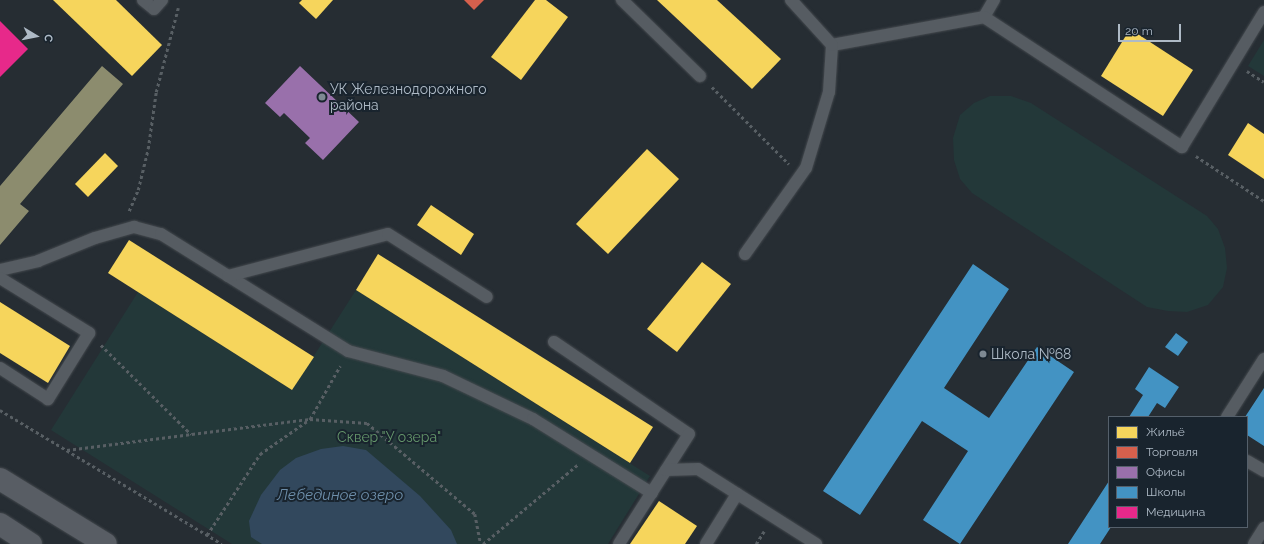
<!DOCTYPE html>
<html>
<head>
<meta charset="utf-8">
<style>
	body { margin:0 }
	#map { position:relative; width:1264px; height:544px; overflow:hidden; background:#262d33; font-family:Raleway,sans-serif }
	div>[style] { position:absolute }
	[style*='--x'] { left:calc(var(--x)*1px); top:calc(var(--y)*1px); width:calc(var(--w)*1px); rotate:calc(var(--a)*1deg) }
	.green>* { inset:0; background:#233839 }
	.water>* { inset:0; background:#32485d }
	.homes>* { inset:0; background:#f6d55c }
	.shops>* { inset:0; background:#d6604d }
	.offices>* { inset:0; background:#9970ab }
	.schools>* { inset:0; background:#4393c3 }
	.health>* { inset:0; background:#e7298a }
	.industry>* { inset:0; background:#8c8c6e }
	.path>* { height:2.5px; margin-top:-1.25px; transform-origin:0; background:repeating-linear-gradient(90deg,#585f64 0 3px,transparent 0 6px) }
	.roads { filter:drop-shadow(0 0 1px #44494e) drop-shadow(0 0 1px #44494e) }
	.lane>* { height:12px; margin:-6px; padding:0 6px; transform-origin:6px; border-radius:6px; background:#565c62 }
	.primary>* { height:22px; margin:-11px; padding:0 11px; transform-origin:11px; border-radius:11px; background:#585d64 }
	.dots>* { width:11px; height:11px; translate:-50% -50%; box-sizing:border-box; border:2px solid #19242e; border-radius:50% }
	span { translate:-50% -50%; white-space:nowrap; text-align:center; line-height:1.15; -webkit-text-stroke:4px #19242e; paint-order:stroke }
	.poi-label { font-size:14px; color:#aebac6 }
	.left { translate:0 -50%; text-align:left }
	.park-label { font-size:14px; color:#65976b }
	.water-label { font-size:15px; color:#6d8eaa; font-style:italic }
	.legend { position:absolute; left:1108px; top:416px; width:140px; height:112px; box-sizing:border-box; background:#19242e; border:1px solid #55606b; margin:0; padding:5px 7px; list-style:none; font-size:12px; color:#aebac6 }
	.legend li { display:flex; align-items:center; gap:8px; height:20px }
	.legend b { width:20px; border:1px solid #55606b }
	.north { position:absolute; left:16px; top:16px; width:40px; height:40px; -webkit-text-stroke:3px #19242e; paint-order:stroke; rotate:100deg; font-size:11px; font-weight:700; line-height:16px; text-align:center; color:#aebac6 }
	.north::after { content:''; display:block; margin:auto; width:14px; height:18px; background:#aebac6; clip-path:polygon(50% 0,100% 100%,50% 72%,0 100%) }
	.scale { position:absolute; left:1118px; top:24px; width:63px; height:18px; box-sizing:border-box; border:2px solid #aebac6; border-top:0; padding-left:5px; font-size:12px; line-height:14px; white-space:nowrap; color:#aebac6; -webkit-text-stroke:3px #19242e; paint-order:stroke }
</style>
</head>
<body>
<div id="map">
	<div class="green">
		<i style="clip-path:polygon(1264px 40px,1264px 76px,1248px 66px)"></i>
		<i style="clip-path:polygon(990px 96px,1011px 96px,1031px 103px,1207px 216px,1218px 229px,1225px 248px,1227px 268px,1223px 287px,1208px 305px,1187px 312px,1168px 311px,1147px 307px,972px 193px,960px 179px,954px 160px,953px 138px,960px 115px,974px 103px)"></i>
		<i style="clip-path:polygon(356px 290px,650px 476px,608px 544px,232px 544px,51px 430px,138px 292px,292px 390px)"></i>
	</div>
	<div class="water">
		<i style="clip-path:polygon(343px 446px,366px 450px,420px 496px,451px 530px,457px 544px,262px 544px,251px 537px,249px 521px,261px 495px,280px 470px,296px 458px,321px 449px)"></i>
	</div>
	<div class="homes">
		<i style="clip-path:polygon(53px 0,116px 0,162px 45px,132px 76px)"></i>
		<i style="clip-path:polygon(302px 0,333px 0,316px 19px,299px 3px)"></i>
		<i style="clip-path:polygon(535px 0,546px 0,568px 17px,521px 80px,491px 57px)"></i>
		<i style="clip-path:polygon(657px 0,717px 0,781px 59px,752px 89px)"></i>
		<i style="clip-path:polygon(1130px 29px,1193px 70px,1163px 116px,1101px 76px)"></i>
		<i style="clip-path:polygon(1248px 123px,1264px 134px,1264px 179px,1228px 155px)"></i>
		<i style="clip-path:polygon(647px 149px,679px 179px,608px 254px,576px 224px)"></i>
		<i style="clip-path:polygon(105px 153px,118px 166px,88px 197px,75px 184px)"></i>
		<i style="clip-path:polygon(431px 205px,474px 234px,461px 255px,417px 225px)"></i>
		<i style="clip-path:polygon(129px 240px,314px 357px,292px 390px,108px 273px)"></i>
		<i style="clip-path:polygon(378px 254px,653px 427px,630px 463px,356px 290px)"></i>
		<i style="clip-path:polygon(702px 262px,731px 284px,677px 352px,647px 329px)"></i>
		<i style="clip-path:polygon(0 302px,70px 346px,48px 383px,0 353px)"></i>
		<i style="clip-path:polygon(659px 501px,697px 526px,685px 544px,630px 544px)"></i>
	</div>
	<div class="shops">
		<i style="clip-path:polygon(464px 0,484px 0,474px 10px)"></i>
	</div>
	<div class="offices">
		<i style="clip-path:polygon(300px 66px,359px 122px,323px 160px,305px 143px,310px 138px,284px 113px,280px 117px,265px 103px)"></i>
	</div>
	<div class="schools">
		<i style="clip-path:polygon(973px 264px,1009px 289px,944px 388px,989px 418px,1037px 347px,1074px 372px,960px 544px,923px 520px,968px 451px,922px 421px,860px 515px,823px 491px)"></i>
		<i style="clip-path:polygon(1176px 333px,1188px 342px,1178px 356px,1165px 347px)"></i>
		<i style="clip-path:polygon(1149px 367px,1179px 387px,1165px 408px,1157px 403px,1148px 417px,1129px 417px,1143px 395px,1135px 389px)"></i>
		<i style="clip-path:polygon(1264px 388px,1264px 446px,1247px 435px,1247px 417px,1245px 417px)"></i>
		<i style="clip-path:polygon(1109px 481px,1109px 527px,1111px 527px,1100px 544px,1068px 544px)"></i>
	</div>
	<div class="health">
		<i style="clip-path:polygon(0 21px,28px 49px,0 77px)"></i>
	</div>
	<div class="industry">
		<i style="clip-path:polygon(102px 66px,123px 84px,20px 204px,29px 211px,0 245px,0 186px)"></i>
	</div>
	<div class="path">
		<i style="--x:1247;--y:71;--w:20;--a:33"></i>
		<i style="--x:712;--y:87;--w:109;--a:45"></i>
		<i style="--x:1196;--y:156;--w:82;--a:33.5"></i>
		<i style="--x:129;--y:211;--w:23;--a:-67"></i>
		<i style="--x:138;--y:190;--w:42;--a:-76.3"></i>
		<i style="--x:148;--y:149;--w:58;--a:-82"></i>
		<i style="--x:156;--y:92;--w:87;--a:-75.3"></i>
		<i style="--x:101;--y:345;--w:127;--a:44.7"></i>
		<i style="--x:0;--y:410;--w:259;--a:31.1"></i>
		<i style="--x:67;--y:450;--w:245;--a:-7.3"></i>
		<i style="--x:310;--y:419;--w:61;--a:-60.5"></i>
		<i style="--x:207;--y:535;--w:97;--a:-56.8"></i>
		<i style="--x:260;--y:454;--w:61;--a:-35"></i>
		<i style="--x:310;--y:419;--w:57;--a:4"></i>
		<i style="--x:367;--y:423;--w:141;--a:40.1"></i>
		<i style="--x:475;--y:514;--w:31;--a:79"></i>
		<i style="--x:483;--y:544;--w:123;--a:-40"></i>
		<i style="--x:756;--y:544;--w:15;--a:-58"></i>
	</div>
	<div class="roads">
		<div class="lane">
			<i style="--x:143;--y:0;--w:14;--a:39"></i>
			<i style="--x:154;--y:9;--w:12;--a:-48"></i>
			<i style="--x:622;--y:0;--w:109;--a:44.3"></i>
			<i style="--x:984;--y:17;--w:20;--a:-60"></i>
			<i style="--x:832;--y:45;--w:155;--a:-10.4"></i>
			<i style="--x:984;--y:17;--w:237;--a:33.3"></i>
			<i style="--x:1182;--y:147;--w:158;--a:-58.7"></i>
			<i style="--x:745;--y:254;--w:105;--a:-54.7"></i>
			<i style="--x:806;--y:168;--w:79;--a:-73.2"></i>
			<i style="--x:829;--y:92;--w:47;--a:-86.3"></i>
			<i style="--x:832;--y:45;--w:61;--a:-132.3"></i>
			<i style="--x:0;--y:270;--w:39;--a:-13"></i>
			<i style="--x:38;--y:261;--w:61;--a:-22"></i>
			<i style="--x:95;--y:238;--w:41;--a:-15.8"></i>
			<i style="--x:134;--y:227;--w:28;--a:15"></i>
			<i style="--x:161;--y:234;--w:221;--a:32"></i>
			<i style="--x:348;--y:351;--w:98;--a:14.7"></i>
			<i style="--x:443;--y:376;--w:100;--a:25.5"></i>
			<i style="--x:533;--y:419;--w:140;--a:31.9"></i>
			<i style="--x:228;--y:276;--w:165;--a:-14.7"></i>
			<i style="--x:388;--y:234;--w:117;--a:32.5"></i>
			<i style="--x:0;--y:278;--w:105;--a:31.7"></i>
			<i style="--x:89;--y:333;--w:78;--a:121.8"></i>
			<i style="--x:48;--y:399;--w:57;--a:-147.1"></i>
			<i style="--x:554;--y:342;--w:163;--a:34.3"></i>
			<i style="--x:689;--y:434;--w:130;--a:122.5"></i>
			<i style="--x:1227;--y:417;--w:69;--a:-57.5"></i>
			<i style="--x:1247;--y:461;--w:20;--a:30"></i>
			<i style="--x:666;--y:470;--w:32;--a:-2"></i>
			<i style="--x:698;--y:469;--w:140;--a:32.4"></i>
			<i style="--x:706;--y:544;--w:59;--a:-58.2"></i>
			<i style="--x:1254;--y:544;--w:19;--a:-58"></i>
		</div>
		<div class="primary">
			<i style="--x:0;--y:479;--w:124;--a:31.5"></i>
			<i style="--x:0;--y:524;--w:37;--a:33"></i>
		</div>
	</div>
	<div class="dots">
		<i style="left:322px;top:97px;background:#7e8993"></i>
		<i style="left:983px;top:354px;background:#7e8993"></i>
	</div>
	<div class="poi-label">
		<span class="left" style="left:330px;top:97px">УК Железнодорожного<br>района</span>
		<span class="left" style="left:991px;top:354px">Школа №68</span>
	</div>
	<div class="park-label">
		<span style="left:389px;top:437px">Сквер "У озера"</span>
	</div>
	<div class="water-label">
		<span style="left:340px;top:496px">Лебединое озеро</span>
	</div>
	<ul class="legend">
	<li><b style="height:11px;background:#f6d55c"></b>Жильё</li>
	<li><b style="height:11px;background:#d6604d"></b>Торговля</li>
	<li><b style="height:11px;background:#9970ab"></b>Офисы</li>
	<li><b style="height:11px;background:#4393c3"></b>Школы</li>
	<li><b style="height:11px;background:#e7298a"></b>Медицина</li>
	</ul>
	<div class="north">С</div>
	<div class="scale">20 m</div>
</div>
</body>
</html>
